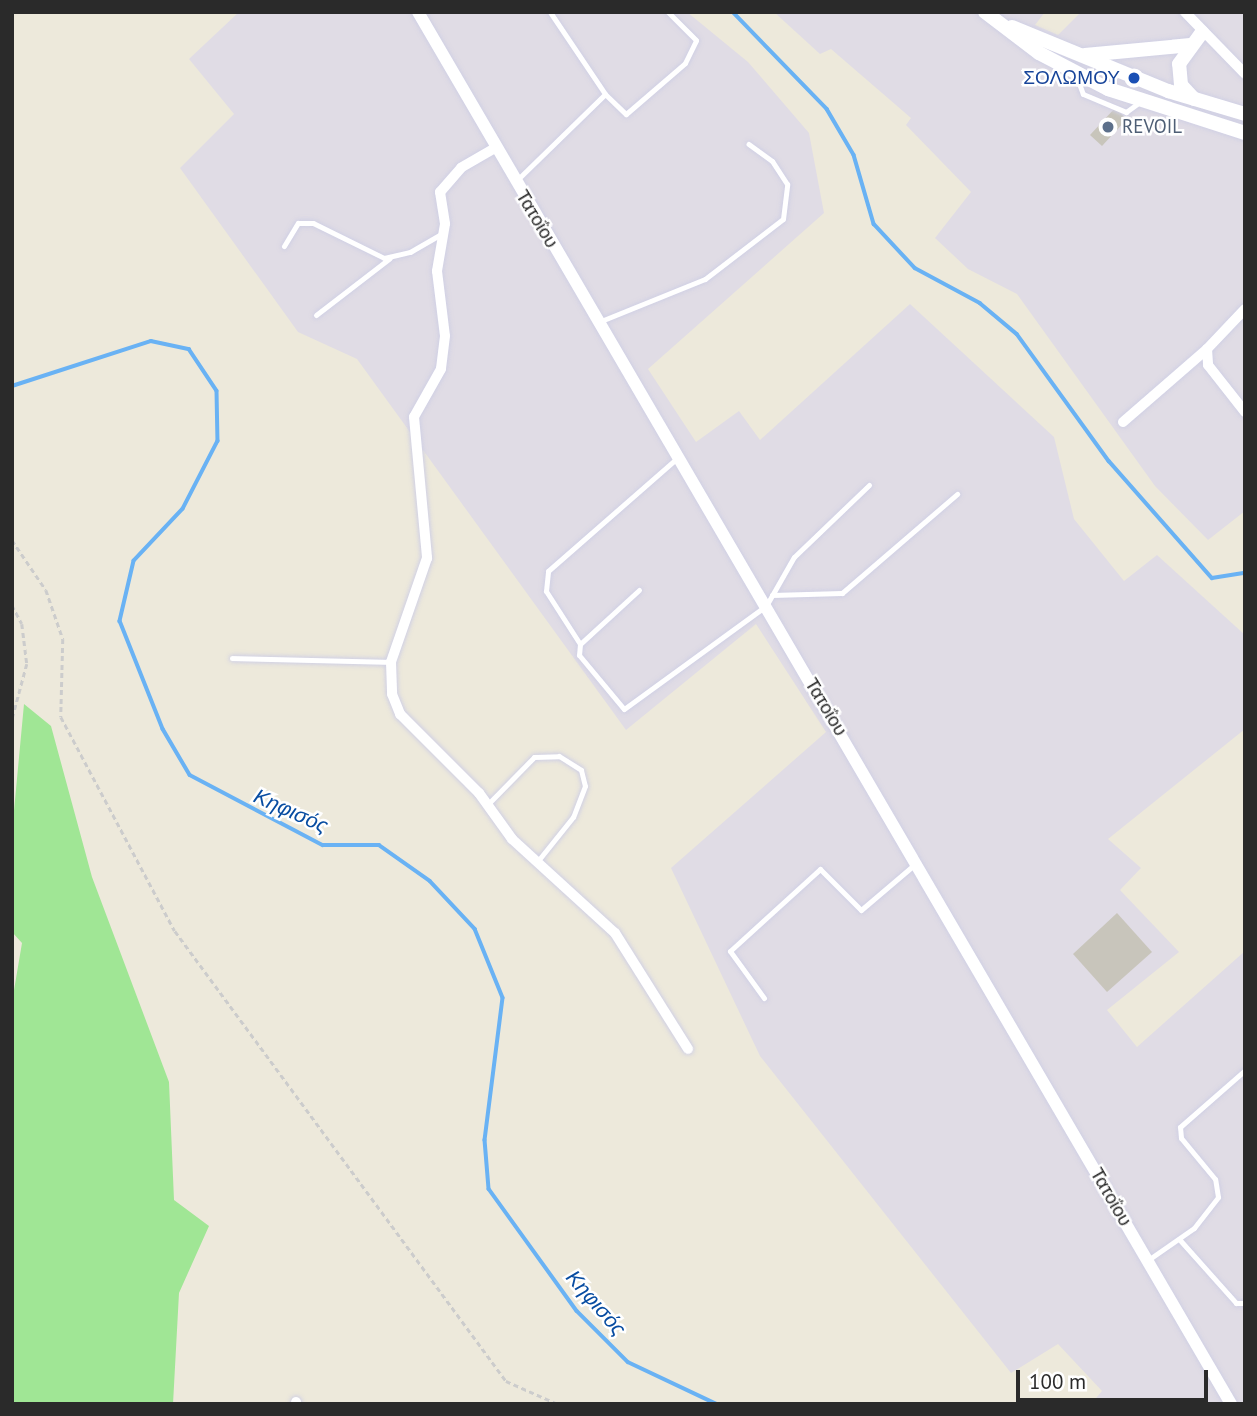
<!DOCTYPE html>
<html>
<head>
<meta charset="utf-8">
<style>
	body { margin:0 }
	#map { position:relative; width:1257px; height:1416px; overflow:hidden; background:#ede9db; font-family:"PT Sans",sans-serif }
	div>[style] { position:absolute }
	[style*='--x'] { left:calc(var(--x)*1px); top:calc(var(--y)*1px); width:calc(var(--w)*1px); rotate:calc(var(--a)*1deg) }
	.industrial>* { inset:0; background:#e0dce5 }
	.green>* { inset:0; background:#a0e695 }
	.stream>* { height:3.5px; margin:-1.75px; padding:0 1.75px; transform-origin:1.75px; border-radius:1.75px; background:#69b2f4 }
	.building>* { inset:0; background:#c8c5bb }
	.path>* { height:2.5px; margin-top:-1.25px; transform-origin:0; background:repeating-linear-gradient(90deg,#ccc 0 5px,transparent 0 8.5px) }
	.roads { filter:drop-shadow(0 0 2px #d0d0e4) drop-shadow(0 0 2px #d0d0e4) }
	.service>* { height:5px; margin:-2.5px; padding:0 2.5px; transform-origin:2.5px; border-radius:2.5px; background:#fff }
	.minor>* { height:10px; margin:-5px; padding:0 5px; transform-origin:5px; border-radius:5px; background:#fff }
	.tertiary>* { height:12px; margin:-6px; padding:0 6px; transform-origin:6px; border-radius:6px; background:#fff }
	.secondary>* { height:14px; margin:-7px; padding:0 7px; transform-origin:7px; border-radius:7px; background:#fff }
	.dots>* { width:19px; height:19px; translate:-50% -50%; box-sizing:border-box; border:4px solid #fff; border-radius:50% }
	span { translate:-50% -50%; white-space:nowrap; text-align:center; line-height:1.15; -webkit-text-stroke:5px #fff; paint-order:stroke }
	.transit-label { font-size:19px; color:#164399 }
	.right { translate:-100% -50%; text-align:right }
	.service-label { font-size:19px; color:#4e5e75 }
	.left { translate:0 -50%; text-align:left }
	.street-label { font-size:19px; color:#2a2a2a }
	.water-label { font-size:21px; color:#074ca1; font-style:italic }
	.frame { position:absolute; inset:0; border:14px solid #2a2a2a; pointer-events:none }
	.scale { position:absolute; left:1016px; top:1370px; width:192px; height:32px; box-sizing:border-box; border:4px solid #2a2a2a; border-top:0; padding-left:9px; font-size:21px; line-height:24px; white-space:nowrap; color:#2a2a2a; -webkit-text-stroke:5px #fff; paint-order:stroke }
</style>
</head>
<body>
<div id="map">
	<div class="industrial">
		<i style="clip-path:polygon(239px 12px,687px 12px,748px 62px,809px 133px,824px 213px,648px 369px,696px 442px,739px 411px,760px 440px,910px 304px,1054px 437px,1074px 519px,1124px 581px,1157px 555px,1245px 635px,1245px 729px,1108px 839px,1141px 868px,1120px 890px,1179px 952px,1107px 1010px,1137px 1047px,1245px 951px,1245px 1404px,1091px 1404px,1102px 1391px,1058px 1344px,1011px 1373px,760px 1056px,671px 868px,826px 732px,756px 624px,626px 730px,357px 359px,298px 332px,180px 168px,234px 114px,189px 59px)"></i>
		<i style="clip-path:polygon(774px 12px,1045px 12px,1035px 25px,1058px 35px,1081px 12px,1245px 12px,1245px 511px,1208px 540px,1155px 486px,1017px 294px,968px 269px,935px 238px,971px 192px,906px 125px,911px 118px,831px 49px,820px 54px)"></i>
	</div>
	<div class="green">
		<i style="clip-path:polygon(24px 704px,51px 726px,92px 877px,169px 1082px,174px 1200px,209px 1226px,179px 1293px,173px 1404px,12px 1404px,12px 1002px,22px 943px,12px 932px,12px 832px)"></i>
	</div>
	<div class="stream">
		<i style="--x:733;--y:12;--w:135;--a:45.9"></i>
		<i style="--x:827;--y:109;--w:53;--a:59.6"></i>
		<i style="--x:854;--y:155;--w:72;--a:73.8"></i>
		<i style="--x:874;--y:224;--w:60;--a:47"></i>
		<i style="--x:915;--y:268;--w:74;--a:28.3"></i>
		<i style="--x:980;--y:303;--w:48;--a:40"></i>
		<i style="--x:1017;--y:334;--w:157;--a:54.1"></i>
		<i style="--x:1109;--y:461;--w:156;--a:48.6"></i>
		<i style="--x:1212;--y:578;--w:33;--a:-9"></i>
		<i style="--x:12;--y:386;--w:146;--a:-17.9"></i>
		<i style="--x:151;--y:341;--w:39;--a:12"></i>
		<i style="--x:189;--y:349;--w:50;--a:56.3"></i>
		<i style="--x:217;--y:391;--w:50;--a:88.9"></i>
		<i style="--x:218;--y:441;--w:76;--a:117.2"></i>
		<i style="--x:183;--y:509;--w:71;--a:133.3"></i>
		<i style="--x:134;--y:561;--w:62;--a:103.1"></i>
		<i style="--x:120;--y:621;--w:116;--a:68.3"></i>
		<i style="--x:163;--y:729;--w:53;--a:59.6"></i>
		<i style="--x:190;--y:775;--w:150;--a:27.8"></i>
		<i style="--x:323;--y:845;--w:56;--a:0"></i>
		<i style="--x:379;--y:845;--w:62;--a:35.2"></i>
		<i style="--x:430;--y:881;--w:66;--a:46.8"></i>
		<i style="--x:475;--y:929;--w:74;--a:67.9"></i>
		<i style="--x:503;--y:998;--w:143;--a:97.2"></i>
		<i style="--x:485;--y:1140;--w:49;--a:85.3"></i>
		<i style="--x:489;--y:1189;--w:150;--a:54.2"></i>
		<i style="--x:577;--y:1311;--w:72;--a:45"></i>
		<i style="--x:628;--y:1362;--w:98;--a:25.3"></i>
	</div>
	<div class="building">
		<i style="clip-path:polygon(1115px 108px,1127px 119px,1102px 146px,1090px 135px)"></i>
		<i style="clip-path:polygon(1117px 913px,1152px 952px,1107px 992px,1073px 954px)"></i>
	</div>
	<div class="path">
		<i style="--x:12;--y:540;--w:60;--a:55.8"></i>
		<i style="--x:46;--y:590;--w:52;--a:70.9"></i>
		<i style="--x:63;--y:639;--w:78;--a:91.5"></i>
		<i style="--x:61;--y:717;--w:242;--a:62"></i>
		<i style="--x:175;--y:931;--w:559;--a:53.66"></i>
		<i style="--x:506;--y:1381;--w:57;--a:23.9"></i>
		<i style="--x:12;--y:605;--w:21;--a:62"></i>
		<i style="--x:22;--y:624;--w:40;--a:82.9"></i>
		<i style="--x:27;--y:664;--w:58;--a:105"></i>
	</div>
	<div class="roads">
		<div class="service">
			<i style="--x:550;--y:12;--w:99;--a:56.1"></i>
			<i style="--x:1076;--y:75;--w:20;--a:70"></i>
			<i style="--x:1083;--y:94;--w:47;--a:22.7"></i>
			<i style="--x:1126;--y:112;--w:17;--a:-36"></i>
			<i style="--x:517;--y:180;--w:123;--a:-44.3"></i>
			<i style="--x:605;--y:94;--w:29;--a:44"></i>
			<i style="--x:626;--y:114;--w:78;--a:-40.8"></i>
			<i style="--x:685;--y:63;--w:25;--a:-64"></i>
			<i style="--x:696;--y:40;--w:40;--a:-135"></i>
			<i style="--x:284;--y:246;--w:27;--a:-59"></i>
			<i style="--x:298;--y:223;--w:15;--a:0"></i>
			<i style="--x:313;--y:223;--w:79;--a:26.2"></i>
			<i style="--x:384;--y:258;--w:27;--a:-13"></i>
			<i style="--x:410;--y:252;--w:38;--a:-30"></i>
			<i style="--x:316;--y:315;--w:93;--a:-37.6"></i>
			<i style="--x:601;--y:321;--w:112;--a:-22"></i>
			<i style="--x:705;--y:279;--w:98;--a:-37.6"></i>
			<i style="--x:783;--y:219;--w:35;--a:-83"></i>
			<i style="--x:787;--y:184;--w:27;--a:-123"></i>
			<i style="--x:772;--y:161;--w:29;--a:-144"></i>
			<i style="--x:639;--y:590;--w:80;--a:137.5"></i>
			<i style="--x:580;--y:644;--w:11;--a:95"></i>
			<i style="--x:579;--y:655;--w:70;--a:50.2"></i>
			<i style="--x:624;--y:709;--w:175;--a:-36"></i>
			<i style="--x:766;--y:606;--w:56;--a:-60.3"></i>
			<i style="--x:794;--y:557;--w:104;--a:-43.8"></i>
			<i style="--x:772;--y:595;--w:70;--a:-1.6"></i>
			<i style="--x:842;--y:593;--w:152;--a:-40.7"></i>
			<i style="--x:580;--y:644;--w:63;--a:-122.7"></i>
			<i style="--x:546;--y:591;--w:20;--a:-84"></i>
			<i style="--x:548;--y:571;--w:173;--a:-41.2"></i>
			<i style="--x:232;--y:658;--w:159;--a:1.4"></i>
			<i style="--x:487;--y:805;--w:67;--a:-45.6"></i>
			<i style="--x:534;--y:757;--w:25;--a:-2"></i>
			<i style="--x:559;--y:756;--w:26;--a:32"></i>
			<i style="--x:581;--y:770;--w:16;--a:76"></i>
			<i style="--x:585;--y:786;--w:33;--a:111"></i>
			<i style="--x:573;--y:817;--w:58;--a:128.7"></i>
			<i style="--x:764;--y:998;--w:58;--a:-125.9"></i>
			<i style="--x:730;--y:951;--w:122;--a:-42.3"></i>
			<i style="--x:820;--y:869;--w:58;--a:45"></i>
			<i style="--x:861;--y:910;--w:71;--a:-40.4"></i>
			<i style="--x:1179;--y:1239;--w:86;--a:48.3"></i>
			<i style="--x:1236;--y:1303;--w:9;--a:0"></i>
			<i style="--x:1148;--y:1260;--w:56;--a:-34.8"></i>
			<i style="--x:1194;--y:1228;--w:39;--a:-52"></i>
			<i style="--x:1218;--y:1197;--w:18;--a:-99"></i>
			<i style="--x:1215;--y:1179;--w:53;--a:-129.7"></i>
			<i style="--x:1181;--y:1138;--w:11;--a:-95"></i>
			<i style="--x:1180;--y:1127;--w:86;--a:-41.2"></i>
		</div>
		<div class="minor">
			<i style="--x:1185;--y:12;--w:86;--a:45.9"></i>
			<i style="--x:495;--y:148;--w:39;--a:150"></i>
			<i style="--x:461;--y:168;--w:32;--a:131"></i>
			<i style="--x:440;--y:192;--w:32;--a:81"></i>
			<i style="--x:445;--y:224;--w:48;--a:99.7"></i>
			<i style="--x:437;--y:271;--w:65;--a:83"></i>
			<i style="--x:445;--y:336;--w:33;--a:97"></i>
			<i style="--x:441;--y:369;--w:55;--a:119.4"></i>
			<i style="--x:414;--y:417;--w:142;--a:84.7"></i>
			<i style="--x:427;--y:558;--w:110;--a:109.1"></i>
			<i style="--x:391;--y:662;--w:32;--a:88"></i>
			<i style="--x:392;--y:694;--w:22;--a:68"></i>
			<i style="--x:400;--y:714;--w:112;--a:45"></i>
			<i style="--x:479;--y:793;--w:57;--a:54.3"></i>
			<i style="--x:512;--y:839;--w:139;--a:42.4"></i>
			<i style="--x:615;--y:933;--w:137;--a:57.8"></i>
			<i style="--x:1245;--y:309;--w:55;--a:133.5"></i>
			<i style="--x:1207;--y:349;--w:16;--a:86"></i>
			<i style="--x:1208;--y:365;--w:60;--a:51.8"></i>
			<i style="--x:1123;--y:422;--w:111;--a:-41"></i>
			<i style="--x:296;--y:1402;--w:2;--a:90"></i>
		</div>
		<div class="tertiary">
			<i style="--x:418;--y:12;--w:1612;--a:59.71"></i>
		</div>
		<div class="secondary">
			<i style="--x:985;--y:12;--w:68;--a:37.2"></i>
			<i style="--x:1039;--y:53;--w:78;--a:27.6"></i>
			<i style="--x:1108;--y:89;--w:144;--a:17.8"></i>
			<i style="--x:1012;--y:27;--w:169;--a:22.3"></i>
			<i style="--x:1168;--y:91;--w:80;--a:16.6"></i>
			<i style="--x:1085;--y:55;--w:106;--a:-5.4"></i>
			<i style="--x:1194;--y:99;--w:19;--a:-133"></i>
			<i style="--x:1181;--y:85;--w:21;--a:-95"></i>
			<i style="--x:1179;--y:64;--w:39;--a:-54"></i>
		</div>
	</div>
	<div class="dots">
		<i style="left:1134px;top:78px;background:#1a4fb4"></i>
		<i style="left:1108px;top:127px;background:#5c6f8a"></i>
	</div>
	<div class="transit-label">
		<span class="right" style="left:1120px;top:78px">ΣΟΛΩΜΟΥ</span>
	</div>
	<div class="service-label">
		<span class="left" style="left:1122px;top:127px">REVOIL</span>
	</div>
	<div class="street-label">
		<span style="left:537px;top:219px;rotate:59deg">Τατοΐου</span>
		<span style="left:826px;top:707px;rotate:59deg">Τατοΐου</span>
		<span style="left:1111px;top:1197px;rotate:60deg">Τατοΐου</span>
	</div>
	<div class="water-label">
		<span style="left:291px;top:811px;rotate:24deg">Κηφισός</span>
		<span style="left:596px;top:1303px;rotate:49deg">Κηφισός</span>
	</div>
	<div class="frame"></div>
	<div class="scale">100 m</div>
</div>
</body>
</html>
